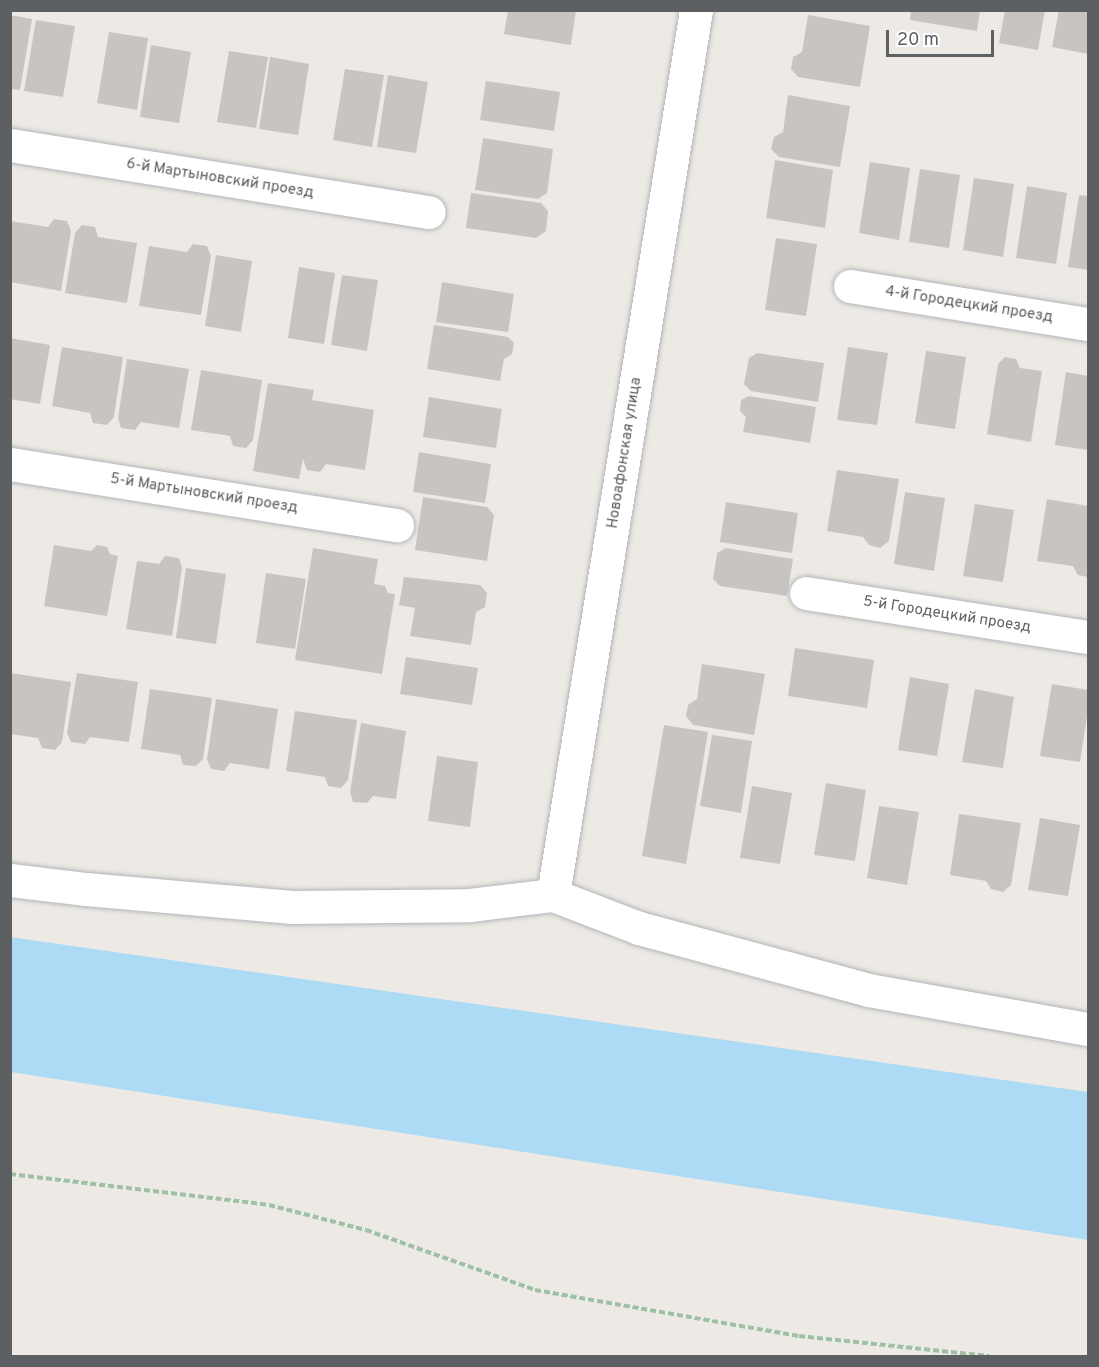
<!DOCTYPE html>
<html>
<head>
<meta charset="utf-8">
<style>
	body { margin:0 }
	#map { position:relative; width:1099px; height:1367px; overflow:hidden; background:#edeae5; font-family:Overpass,sans-serif }
	div>[style] { position:absolute }
	[style*='--x'] { left:calc(var(--x)*1px); top:calc(var(--y)*1px); width:calc(var(--w)*1px); rotate:calc(var(--a)*1deg) }
	.water>* { inset:0; background:#addaf4 }
	.building>* { inset:0; background:#c8c5c1 }
	.path>* { height:4px; margin-top:-2px; transform-origin:0; background:repeating-linear-gradient(90deg,#9ec1a5 0 6px,transparent 0 9px) }
	.roads { filter:drop-shadow(0 0 2px #b2b5b8) drop-shadow(0 0 2px #b2b5b8) }
	.minor>* { height:33px; margin:-16.5px; padding:0 16.5px; transform-origin:16.5px; border-radius:16.5px; background:#fff }
	span { translate:-50% -50%; white-space:nowrap; text-align:center; line-height:1.15; -webkit-text-stroke:6px #fff; paint-order:stroke }
	.street-label { font-size:15px; color:#5c6063 }
	.frame { position:absolute; inset:0; border:12px solid #5c6063; pointer-events:none }
	.scale { position:absolute; left:886px; top:30px; width:108px; height:27px; box-sizing:border-box; border:3px solid #5c6063; border-top:0; padding-left:8px; font-size:18px; line-height:21px; white-space:nowrap; color:#5c6063; -webkit-text-stroke:4px #fff; paint-order:stroke }
</style>
</head>
<body>
<div id="map">
	<div class="water">
		<i style="clip-path:polygon(10px 937px,1088px 1092px,1088px 1240px,11px 1072px)"></i>
	</div>
	<div class="building">
		<i style="clip-path:polygon(508px 10px,576px 10px,571px 45px,504px 34px)"></i>
		<i style="clip-path:polygon(911px 10px,980px 10px,977px 31px,910px 20px)"></i>
		<i style="clip-path:polygon(1005px 10px,1045px 10px,1038px 50px,999px 43px)"></i>
		<i style="clip-path:polygon(1059px 10px,1088px 10px,1088px 54px,1052px 47px)"></i>
		<i style="clip-path:polygon(10px 15px,32px 19px,20px 90px,10px 89px)"></i>
		<i style="clip-path:polygon(808px 15px,870px 26px,860px 87px,798px 77px,791px 69px,793px 57px,802px 52px)"></i>
		<i style="clip-path:polygon(36px 20px,75px 26px,63px 97px,24px 91px)"></i>
		<i style="clip-path:polygon(109px 32px,148px 38px,137px 110px,97px 103px)"></i>
		<i style="clip-path:polygon(151px 45px,191px 52px,179px 123px,140px 117px)"></i>
		<i style="clip-path:polygon(229px 51px,268px 57px,256px 128px,217px 122px)"></i>
		<i style="clip-path:polygon(270px 57px,309px 64px,298px 135px,259px 129px)"></i>
		<i style="clip-path:polygon(345px 69px,384px 75px,372px 147px,333px 140px)"></i>
		<i style="clip-path:polygon(388px 75px,428px 82px,416px 153px,377px 147px)"></i>
		<i style="clip-path:polygon(486px 81px,560px 92px,554px 131px,480px 120px)"></i>
		<i style="clip-path:polygon(788px 95px,850px 106px,840px 167px,779px 157px,771px 149px,774px 137px,783px 132px)"></i>
		<i style="clip-path:polygon(483px 138px,553px 149px,547px 193px,538px 199px,475px 190px)"></i>
		<i style="clip-path:polygon(775px 160px,833px 170px,825px 228px,766px 218px)"></i>
		<i style="clip-path:polygon(870px 162px,910px 168px,899px 240px,859px 233px)"></i>
		<i style="clip-path:polygon(920px 169px,960px 175px,949px 248px,909px 242px)"></i>
		<i style="clip-path:polygon(974px 178px,1014px 184px,1003px 257px,963px 250px)"></i>
		<i style="clip-path:polygon(1027px 186px,1067px 193px,1056px 264px,1016px 258px)"></i>
		<i style="clip-path:polygon(471px 193px,541px 203px,548px 211px,546px 231px,536px 238px,466px 228px)"></i>
		<i style="clip-path:polygon(1079px 195px,1088px 196px,1088px 270px,1068px 267px)"></i>
		<i style="clip-path:polygon(54px 219px,67px 221px,71px 231px,61px 291px,10px 282px,10px 221px,48px 227px)"></i>
		<i style="clip-path:polygon(82px 225px,95px 227px,98px 237px,137px 243px,127px 303px,65px 293px,75px 233px)"></i>
		<i style="clip-path:polygon(776px 238px,817px 244px,806px 316px,765px 310px)"></i>
		<i style="clip-path:polygon(193px 244px,207px 246px,211px 256px,201px 315px,139px 306px,149px 246px,187px 252px)"></i>
		<i style="clip-path:polygon(216px 255px,252px 261px,241px 332px,205px 326px)"></i>
		<i style="clip-path:polygon(299px 267px,335px 273px,324px 344px,288px 338px)"></i>
		<i style="clip-path:polygon(342px 275px,378px 280px,367px 351px,331px 345px)"></i>
		<i style="clip-path:polygon(442px 282px,514px 294px,508px 332px,436px 322px)"></i>
		<i style="clip-path:polygon(434px 325px,508px 337px,514px 343px,512px 354px,504px 359px,500px 381px,427px 369px)"></i>
		<i style="clip-path:polygon(10px 338px,50px 345px,40px 404px,10px 399px)"></i>
		<i style="clip-path:polygon(62px 347px,123px 357px,114px 417px,107px 425px,93px 423px,90px 413px,52px 406px)"></i>
		<i style="clip-path:polygon(848px 347px,888px 353px,877px 425px,837px 420px)"></i>
		<i style="clip-path:polygon(926px 351px,966px 357px,955px 429px,915px 423px)"></i>
		<i style="clip-path:polygon(757px 353px,824px 363px,818px 402px,751px 391px,744px 384px,749px 358px)"></i>
		<i style="clip-path:polygon(1005px 357px,1016px 359px,1020px 368px,1042px 371px,1031px 442px,987px 434px,998px 364px)"></i>
		<i style="clip-path:polygon(127px 359px,189px 369px,179px 428px,141px 422px,135px 430px,121px 428px,118px 418px)"></i>
		<i style="clip-path:polygon(201px 370px,262px 380px,253px 440px,246px 448px,233px 446px,230px 436px,191px 430px)"></i>
		<i style="clip-path:polygon(1066px 372px,1088px 376px,1088px 450px,1055px 445px)"></i>
		<i style="clip-path:polygon(268px 383px,314px 390px,312px 400px,374px 410px,365px 470px,326px 464px,320px 472px,307px 470px,303px 459px,299px 479px,253px 471px)"></i>
		<i style="clip-path:polygon(749px 396px,816px 407px,810px 443px,743px 432px,746px 417px,740px 411px,741px 400px)"></i>
		<i style="clip-path:polygon(429px 397px,502px 409px,496px 448px,423px 437px)"></i>
		<i style="clip-path:polygon(419px 452px,491px 464px,485px 503px,413px 492px)"></i>
		<i style="clip-path:polygon(837px 470px,899px 479px,889px 541px,880px 548px,869px 545px,863px 537px,827px 531px)"></i>
		<i style="clip-path:polygon(905px 492px,945px 498px,934px 571px,894px 564px)"></i>
		<i style="clip-path:polygon(423px 497px,487px 507px,494px 515px,487px 561px,415px 550px)"></i>
		<i style="clip-path:polygon(1047px 499px,1088px 506px,1088px 577px,1078px 575px,1073px 566px,1037px 561px)"></i>
		<i style="clip-path:polygon(726px 502px,798px 513px,792px 553px,720px 542px)"></i>
		<i style="clip-path:polygon(975px 504px,1014px 510px,1003px 582px,963px 576px)"></i>
		<i style="clip-path:polygon(54px 545px,91px 551px,97px 545px,107px 547px,110px 554px,118px 556px,107px 616px,44px 606px)"></i>
		<i style="clip-path:polygon(313px 548px,378px 559px,374px 584px,385px 586px,388px 593px,395px 594px,382px 674px,295px 660px)"></i>
		<i style="clip-path:polygon(726px 548px,793px 559px,787px 596px,720px 586px,713px 579px,717px 553px)"></i>
		<i style="clip-path:polygon(165px 556px,179px 558px,182px 568px,172px 636px,126px 629px,137px 561px,159px 564px)"></i>
		<i style="clip-path:polygon(186px 568px,226px 574px,216px 644px,176px 638px)"></i>
		<i style="clip-path:polygon(266px 573px,306px 579px,295px 649px,256px 643px)"></i>
		<i style="clip-path:polygon(404px 577px,480px 585px,487px 593px,485px 607px,476px 612px,471px 645px,410px 636px,415px 608px,399px 605px)"></i>
		<i style="clip-path:polygon(795px 648px,874px 660px,867px 708px,788px 696px)"></i>
		<i style="clip-path:polygon(406px 657px,478px 668px,472px 705px,400px 694px)"></i>
		<i style="clip-path:polygon(702px 664px,765px 674px,754px 735px,693px 725px,686px 716px,688px 705px,697px 699px)"></i>
		<i style="clip-path:polygon(10px 673px,71px 682px,62px 742px,55px 750px,42px 748px,38px 738px,10px 734px)"></i>
		<i style="clip-path:polygon(77px 673px,138px 682px,129px 742px,90px 737px,85px 744px,71px 742px,67px 733px)"></i>
		<i style="clip-path:polygon(910px 677px,949px 684px,937px 756px,898px 750px)"></i>
		<i style="clip-path:polygon(1052px 684px,1088px 690px,1088px 710px,1080px 762px,1040px 756px)"></i>
		<i style="clip-path:polygon(150px 689px,212px 698px,203px 759px,196px 766px,183px 765px,180px 755px,141px 749px)"></i>
		<i style="clip-path:polygon(975px 689px,1014px 697px,1003px 768px,962px 762px)"></i>
		<i style="clip-path:polygon(216px 699px,278px 709px,269px 769px,230px 763px,224px 771px,211px 769px,207px 759px)"></i>
		<i style="clip-path:polygon(295px 711px,357px 720px,348px 780px,341px 788px,328px 786px,325px 777px,286px 771px)"></i>
		<i style="clip-path:polygon(361px 723px,406px 731px,396px 799px,373px 796px,367px 803px,353px 802px,350px 792px)"></i>
		<i style="clip-path:polygon(664px 725px,708px 732px,686px 864px,642px 856px)"></i>
		<i style="clip-path:polygon(712px 735px,752px 741px,741px 813px,700px 806px)"></i>
		<i style="clip-path:polygon(437px 756px,478px 762px,470px 827px,428px 821px)"></i>
		<i style="clip-path:polygon(826px 783px,866px 790px,855px 861px,814px 855px)"></i>
		<i style="clip-path:polygon(752px 786px,792px 793px,780px 864px,740px 858px)"></i>
		<i style="clip-path:polygon(879px 806px,919px 812px,907px 885px,867px 878px)"></i>
		<i style="clip-path:polygon(959px 814px,1021px 823px,1011px 885px,1003px 892px,991px 889px,986px 881px,950px 875px)"></i>
		<i style="clip-path:polygon(1040px 818px,1080px 825px,1068px 896px,1028px 890px)"></i>
	</div>
	<div class="path">
		<i style="--x:10;--y:1174;--w:261;--a:6.8"></i>
		<i style="--x:269;--y:1205;--w:100;--a:14.5"></i>
		<i style="--x:366;--y:1230;--w:179;--a:19.5"></i>
		<i style="--x:535;--y:1290;--w:268;--a:9.9"></i>
		<i style="--x:799;--y:1336;--w:191;--a:6"></i>
	</div>
	<div class="roads">
		<div class="minor">
			<i style="--x:10;--y:145;--w:424;--a:9.1"></i>
			<i style="--x:850;--y:286;--w:241;--a:9.1"></i>
			<i style="--x:10;--y:464;--w:392;--a:9"></i>
			<i style="--x:806;--y:593;--w:285;--a:8.9"></i>
			<i style="--x:10;--y:880;--w:77;--a:6.8"></i>
			<i style="--x:86;--y:889;--w:207;--a:5"></i>
			<i style="--x:292;--y:907;--w:178;--a:-0.6"></i>
			<i style="--x:470;--y:905;--w:84;--a:-6.9"></i>
			<i style="--x:553;--y:895;--w:92;--a:21"></i>
			<i style="--x:639;--y:928;--w:237;--a:15.1"></i>
			<i style="--x:868;--y:990;--w:223;--a:10.1"></i>
			<i style="--x:553;--y:895;--w:896;--a:-80.82"></i>
		</div>
	</div>
	<div class="street-label">
		<span style="left:220px;top:179px;rotate:9deg">6-й Мартыновский проезд</span>
		<span style="left:969px;top:305px;rotate:9deg">4-й Городецкий проезд</span>
		<span style="left:625px;top:453px;rotate:-81deg">Новоафонская улица</span>
		<span style="left:204px;top:494px;rotate:9deg">5-й Мартыновский проезд</span>
		<span style="left:947px;top:615px;rotate:9deg">5-й Городецкий проезд</span>
	</div>
	<div class="frame"></div>
	<div class="scale">20 m</div>
</div>
</body>
</html>
